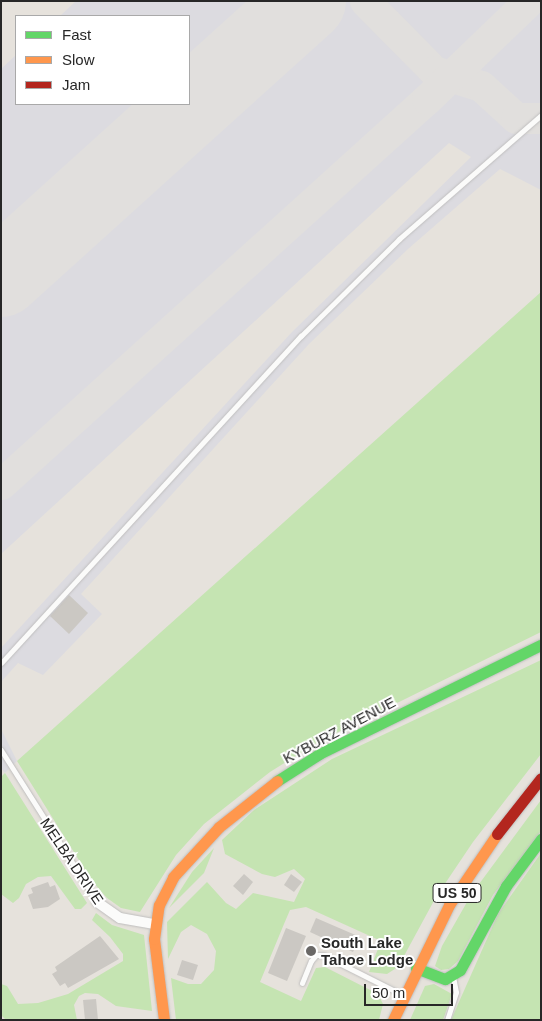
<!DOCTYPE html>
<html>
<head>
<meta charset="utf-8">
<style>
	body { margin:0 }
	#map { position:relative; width:542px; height:1021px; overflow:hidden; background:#e6e2dc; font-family:Arial,sans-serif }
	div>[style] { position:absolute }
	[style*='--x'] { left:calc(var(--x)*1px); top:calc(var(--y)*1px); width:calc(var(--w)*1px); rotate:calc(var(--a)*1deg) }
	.airport>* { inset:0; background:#dcdbe0 }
	.green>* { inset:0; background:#c5e4b2 }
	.taxiway>* { height:31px; margin:-15.5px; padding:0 15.5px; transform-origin:15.5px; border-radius:15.5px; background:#e1dfdd }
	.runway>* { height:80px; margin:-40px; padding:0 40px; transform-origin:40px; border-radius:40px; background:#e1dfdd }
	.building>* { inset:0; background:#cbc8c3 }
	.roads { filter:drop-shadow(0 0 1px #bfbebe) drop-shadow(0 0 1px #bfbebe) }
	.lane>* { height:5px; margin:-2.5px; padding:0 2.5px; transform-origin:2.5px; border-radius:2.5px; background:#fbfbfa }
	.street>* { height:10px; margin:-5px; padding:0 5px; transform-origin:5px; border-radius:5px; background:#fbfbfa }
	.fast>* { height:11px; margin:-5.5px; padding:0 5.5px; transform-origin:5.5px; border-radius:5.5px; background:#63d668 }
	.slow>* { height:11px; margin:-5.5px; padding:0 5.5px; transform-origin:5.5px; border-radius:5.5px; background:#ff974d }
	.jam>* { height:11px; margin:-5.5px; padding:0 5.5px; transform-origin:5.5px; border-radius:5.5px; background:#b3261e }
	.dots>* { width:14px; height:14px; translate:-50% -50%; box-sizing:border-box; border:2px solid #fff; border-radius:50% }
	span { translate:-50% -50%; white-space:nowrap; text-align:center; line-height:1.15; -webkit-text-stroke:4px #fff; paint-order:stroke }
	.shield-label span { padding:1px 4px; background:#fff; border:1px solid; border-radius:4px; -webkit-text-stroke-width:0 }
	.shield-label { font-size:14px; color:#272727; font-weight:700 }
	.street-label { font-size:15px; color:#272727 }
	.poi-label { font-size:15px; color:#272727; font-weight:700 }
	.left { translate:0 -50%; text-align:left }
	.frame { position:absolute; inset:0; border:2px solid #272727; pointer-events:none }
	.legend { position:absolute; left:15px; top:15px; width:175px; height:90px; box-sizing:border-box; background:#fff; border:1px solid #a9a9a9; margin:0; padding:6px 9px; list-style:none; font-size:15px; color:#272727 }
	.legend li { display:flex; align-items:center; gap:10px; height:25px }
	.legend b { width:25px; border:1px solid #a9a9a9 }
	.scale { position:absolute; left:364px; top:984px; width:89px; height:22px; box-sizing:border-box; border:2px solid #272727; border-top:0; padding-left:6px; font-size:15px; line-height:18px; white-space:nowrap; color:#272727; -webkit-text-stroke:4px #fff; paint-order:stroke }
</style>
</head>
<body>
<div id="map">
	<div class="airport">
		<i style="clip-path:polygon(76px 1px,541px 1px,541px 190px,500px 169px,408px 249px,309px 344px,81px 594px,102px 614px,43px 675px,18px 663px,1px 682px,1px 648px,292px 332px,471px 157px,449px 143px,1px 554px,1px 69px,16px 55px,16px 104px,189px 104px,189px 16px,60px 16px)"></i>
		<i style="clip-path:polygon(1px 729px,17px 761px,5px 773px,1px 768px)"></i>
	</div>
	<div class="green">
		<i style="clip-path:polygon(541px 292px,541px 632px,318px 742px,270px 772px,204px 824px,176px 855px,140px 912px,121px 908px,107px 898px,92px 881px,17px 761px)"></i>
		<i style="clip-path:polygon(541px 660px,541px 754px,473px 842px,436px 897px,398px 967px,387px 974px,369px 972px,381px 941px,306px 907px,290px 910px,284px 924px,260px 982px,301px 1001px,316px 968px,325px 967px,378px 994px,383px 1004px,379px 1020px,176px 1020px,171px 978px,188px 984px,201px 984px,214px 970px,216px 951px,207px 934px,191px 925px,181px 932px,168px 959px,167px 922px,207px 882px,226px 903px,236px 909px,253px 893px,294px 902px,305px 879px,294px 869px,275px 877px,262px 874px,225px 854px,222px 840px,254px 810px,332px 759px)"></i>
		<i style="clip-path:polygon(5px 773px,87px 903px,81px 909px,75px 909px,51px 876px,38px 877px,26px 884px,19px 898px,13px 903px,1px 894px,1px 777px)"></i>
		<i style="clip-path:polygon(541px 800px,541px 831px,493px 895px,458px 961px,449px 969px,441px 970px,435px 966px,442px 946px,471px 895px)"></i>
		<i style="clip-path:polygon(214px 848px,204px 873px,169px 908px,192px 872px)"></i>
		<i style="clip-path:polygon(541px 853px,541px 1020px,451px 1020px,498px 914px)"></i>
		<i style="clip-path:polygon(96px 913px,112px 925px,144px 935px,152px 1011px,116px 1006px,98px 994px,85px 993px,79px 996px,74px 1005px,77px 1020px,6px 1020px,1px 1015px,1px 984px,7px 986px,18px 1004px,38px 1003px,68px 994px,123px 961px,123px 954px,110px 937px,92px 920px)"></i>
		<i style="clip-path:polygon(434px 984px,452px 994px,443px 1020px,410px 1020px,425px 986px)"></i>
	</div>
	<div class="taxiway">
		<i style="--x:365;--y:1;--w:98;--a:45.4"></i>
		<i style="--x:434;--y:71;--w:49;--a:17.7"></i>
		<i style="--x:481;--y:86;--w:47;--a:42.4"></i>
		<i style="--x:516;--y:118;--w:25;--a:0"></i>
		<i style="--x:1;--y:484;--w:574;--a:-42.11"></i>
		<i style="--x:427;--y:99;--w:141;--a:-43.9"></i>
	</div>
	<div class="runway">
		<i style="--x:1;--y:277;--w:411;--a:-42.1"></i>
	</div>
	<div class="building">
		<i style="clip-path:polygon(69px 595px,88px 613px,69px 634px,50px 616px)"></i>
		<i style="clip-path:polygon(244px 874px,253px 882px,243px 895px,233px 886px)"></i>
		<i style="clip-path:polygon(291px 874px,302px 882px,294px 892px,284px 885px)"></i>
		<i style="clip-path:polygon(48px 882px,50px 887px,55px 885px,60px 899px,48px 907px,33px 909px,28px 895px,33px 893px,31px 888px)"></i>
		<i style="clip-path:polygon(316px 918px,360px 937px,353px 952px,310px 932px)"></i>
		<i style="clip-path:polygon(286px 928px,306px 936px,287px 981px,268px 973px)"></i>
		<i style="clip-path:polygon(100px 936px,119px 959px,68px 988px,65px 983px,60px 986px,52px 974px,57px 971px,55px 967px)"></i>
		<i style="clip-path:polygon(182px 960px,198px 965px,193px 980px,177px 975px)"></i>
		<i style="clip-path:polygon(96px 999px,98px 1020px,85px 1020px,83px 1000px)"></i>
	</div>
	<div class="roads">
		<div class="lane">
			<i style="--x:1;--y:663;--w:444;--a:-47.5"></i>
			<i style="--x:301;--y:336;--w:138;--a:-44.7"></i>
			<i style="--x:399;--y:239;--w:189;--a:-41.1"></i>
			<i style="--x:1;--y:750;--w:180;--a:57.7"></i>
			<i style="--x:302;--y:983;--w:24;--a:-68"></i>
			<i style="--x:311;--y:961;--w:8;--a:-50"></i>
			<i style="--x:316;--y:955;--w:7;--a:0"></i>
			<i style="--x:323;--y:955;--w:87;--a:26.6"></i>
			<i style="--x:447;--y:1020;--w:29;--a:-72"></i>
			<i style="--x:456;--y:992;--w:15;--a:-101"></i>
		</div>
		<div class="street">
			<i style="--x:97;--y:902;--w:28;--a:35"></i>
			<i style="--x:120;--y:918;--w:35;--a:10"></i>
		</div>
		<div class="fast">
			<i style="--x:277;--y:781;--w:50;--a:-32.7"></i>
			<i style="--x:319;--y:754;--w:247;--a:-26.2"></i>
			<i style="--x:416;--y:968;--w:31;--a:21"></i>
			<i style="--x:445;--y:979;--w:17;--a:-31"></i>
			<i style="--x:460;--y:970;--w:96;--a:-61.3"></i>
			<i style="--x:506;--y:886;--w:59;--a:-53.3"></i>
		</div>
		<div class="slow">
			<i style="--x:164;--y:1020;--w:82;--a:-97"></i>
			<i style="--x:154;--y:939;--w:34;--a:-82"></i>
			<i style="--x:159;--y:905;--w:31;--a:-63"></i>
			<i style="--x:173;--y:877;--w:68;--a:-47.4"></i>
			<i style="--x:219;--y:827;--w:74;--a:-38.4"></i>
			<i style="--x:393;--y:1020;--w:128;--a:-64"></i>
			<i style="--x:449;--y:905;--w:86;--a:-55.9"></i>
		</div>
		<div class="jam">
			<i style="--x:497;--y:834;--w:71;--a:-51.8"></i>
		</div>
	</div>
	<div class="dots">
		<i style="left:311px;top:951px;background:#6a6866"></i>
	</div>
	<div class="shield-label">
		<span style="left:457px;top:893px">US 50</span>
	</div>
	<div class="street-label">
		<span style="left:339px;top:730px;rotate:-28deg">KYBURZ AVENUE</span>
		<span style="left:72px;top:861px;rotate:56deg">MELBA DRIVE</span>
	</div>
	<div class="poi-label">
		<span class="left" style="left:321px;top:951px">South Lake<br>Tahoe Lodge</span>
	</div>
	<div class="frame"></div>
	<ul class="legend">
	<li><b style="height:6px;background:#63d668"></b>Fast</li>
	<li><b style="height:6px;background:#ff974d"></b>Slow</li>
	<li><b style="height:6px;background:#b3261e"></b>Jam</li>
	</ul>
	<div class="scale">50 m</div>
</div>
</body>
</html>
